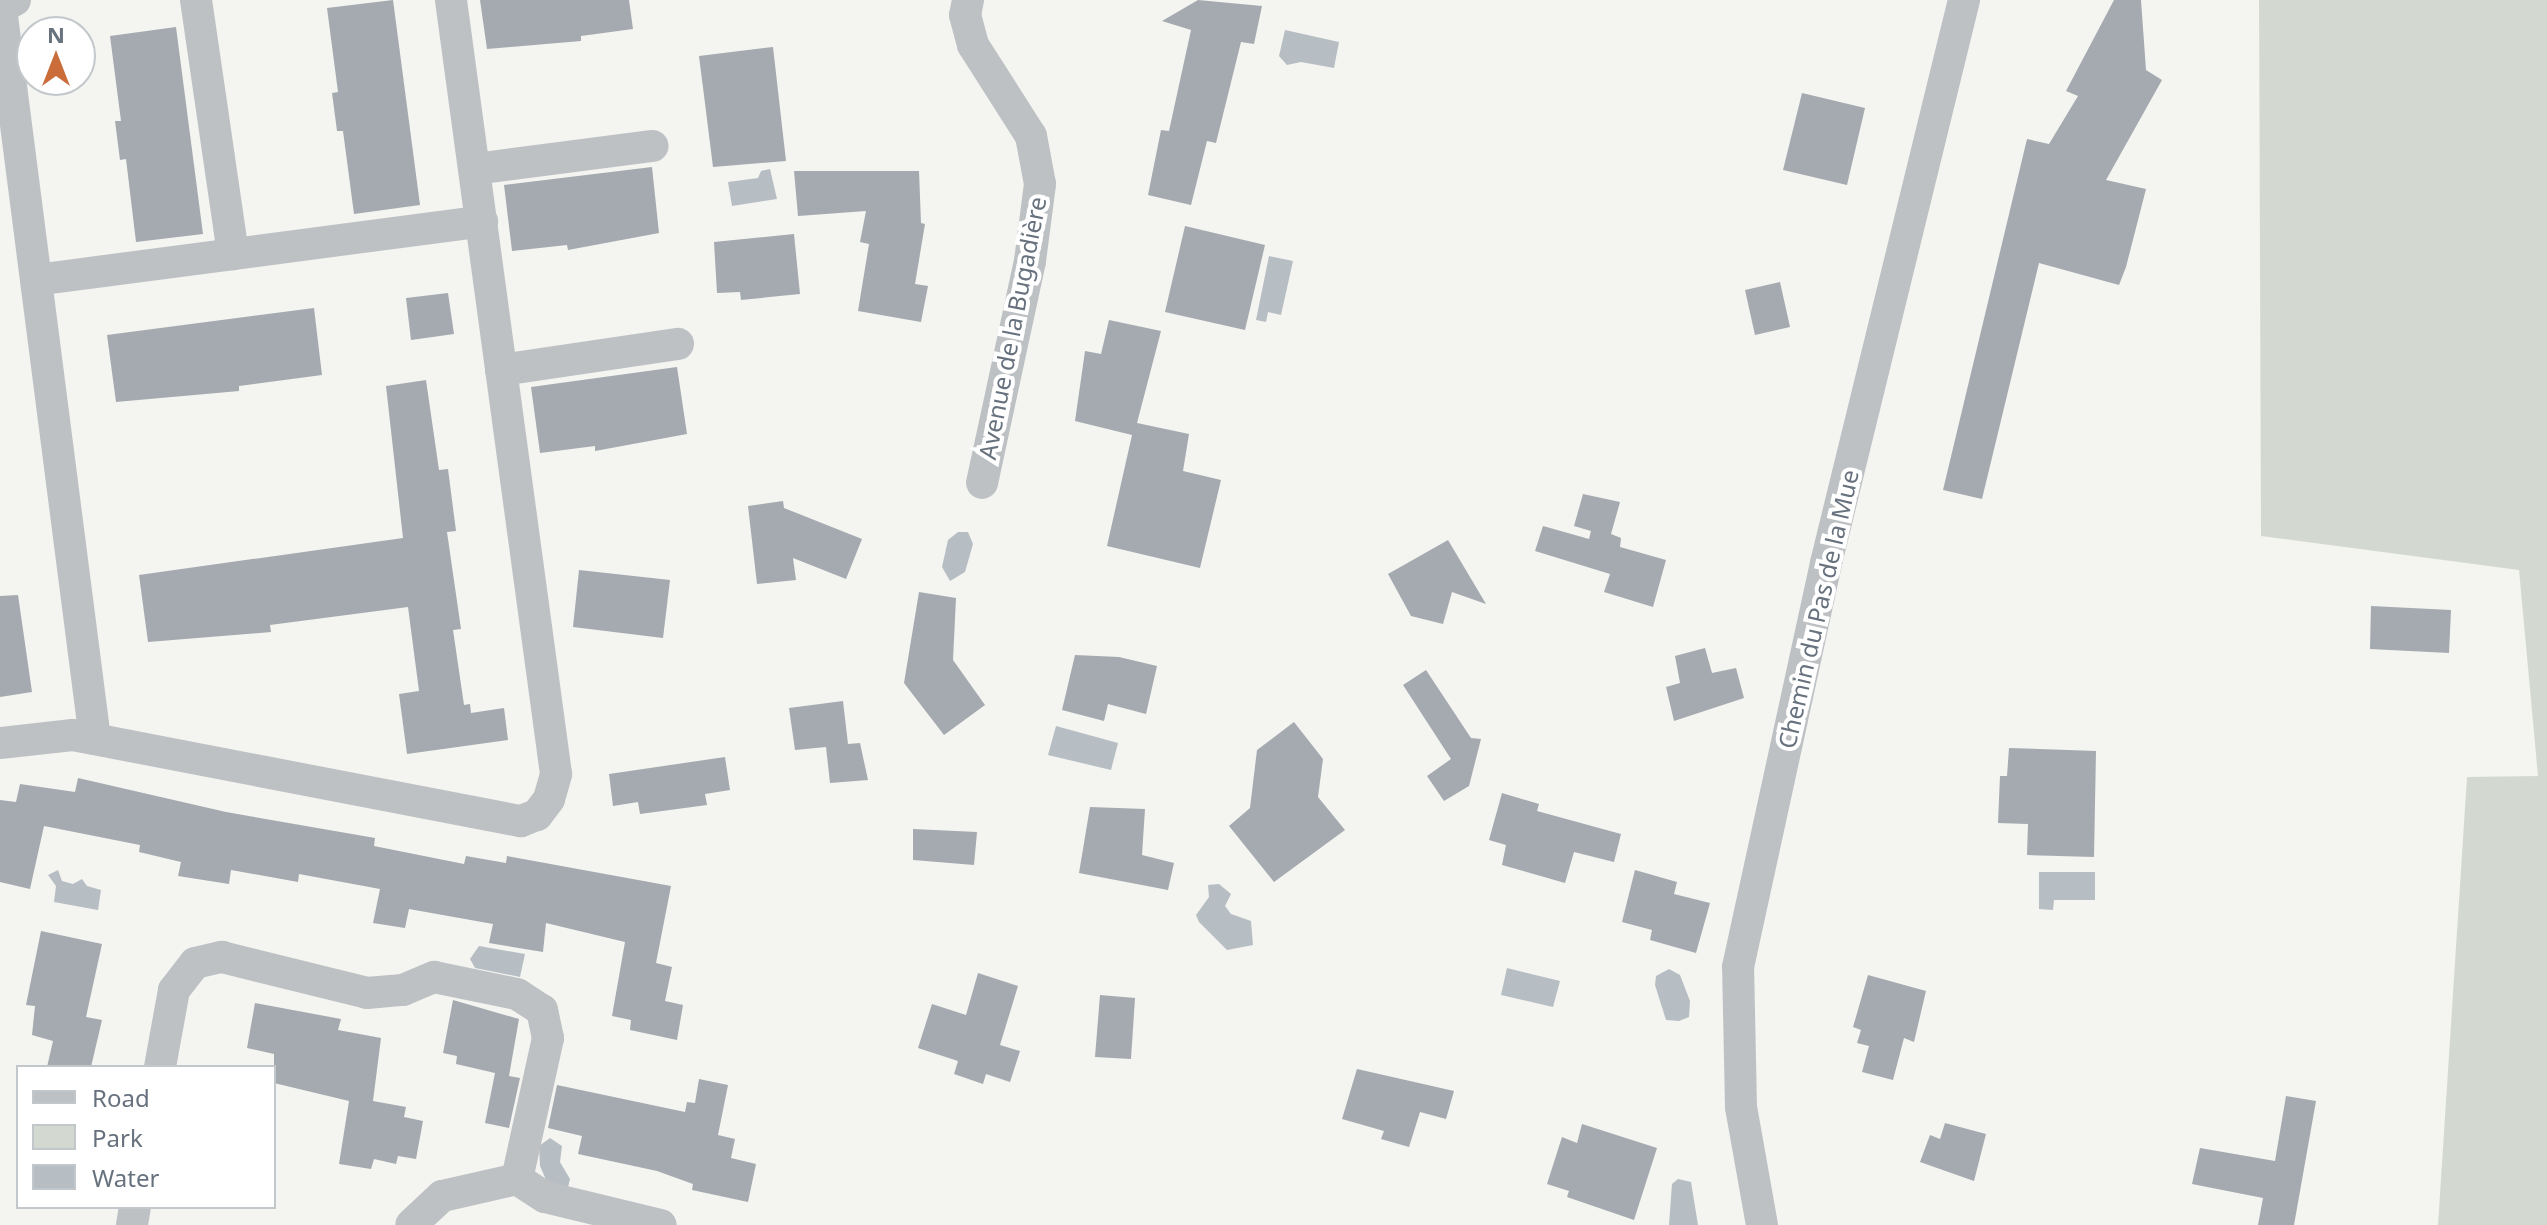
<!DOCTYPE html>
<html>
<head>
<meta charset="utf-8">
<style>
	body { margin:0 }
	#map { position:relative; width:2547px; height:1225px; overflow:hidden; background:#f4f4f1; font-family:"Noto Sans",sans-serif }
	div>[style] { position:absolute }
	[style*='--x'] { left:calc(var(--x)*1px); top:calc(var(--y)*1px); width:calc(var(--w)*1px); rotate:calc(var(--a)*1deg) }
	.green>* { inset:0; background:#d3d9d1 }
	.water>* { inset:0; background:#b6bec3 }
	.building>* { inset:0; background:#a4aaaf }
	.minor>* { height:32px; margin:-16px; padding:0 16px; transform-origin:16px; border-radius:16px; background:#bec1c4 }
	span { translate:-50% -50%; white-space:nowrap; text-align:center; line-height:1.15; -webkit-text-stroke:8px #fff; paint-order:stroke }
	.street-label { font-size:24px; color:#67727e }
	.legend { position:absolute; left:16px; top:1065px; width:260px; height:144px; box-sizing:border-box; background:#fff; border:2px solid #c2c7cb; margin:0; padding:10px 14px; list-style:none; font-size:24px; color:#67727e }
	.legend li { display:flex; align-items:center; gap:16px; height:40px }
	.legend b { width:40px; border:2px solid #c2c7cb }
	.north { position:absolute; left:16px; top:16px; width:80px; height:80px; box-sizing:border-box; background:#fff; border:2px solid #c2c7cb; border-radius:50%; rotate:0deg; font-size:22px; font-weight:700; line-height:32px; text-align:center; color:#67727e }
	.north::after { content:''; display:block; margin:auto; width:28px; height:36px; background:#cb6c3b; clip-path:polygon(50% 0,100% 100%,50% 72%,0 100%) }
</style>
</head>
<body>
<div id="map">
	<div class="green">
		<i style="clip-path:polygon(2259px 0,2547px 0,2547px 1225px,2438px 1225px,2467px 777px,2538px 776px,2519px 570px,2261px 536px)"></i>
	</div>
	<div class="water">
		<i style="clip-path:polygon(1285px 30px,1339px 42px,1334px 68px,1301px 62px,1287px 65px,1279px 56px)"></i>
		<i style="clip-path:polygon(770px 169px,777px 199px,732px 206px,728px 182px,758px 178px,761px 171px)"></i>
		<i style="clip-path:polygon(1269px 256px,1293px 261px,1281px 315px,1268px 312px,1266px 322px,1256px 320px)"></i>
		<i style="clip-path:polygon(958px 532px,968px 532px,973px 544px,965px 572px,950px 581px,942px 567px,948px 540px)"></i>
		<i style="clip-path:polygon(1056px 726px,1118px 743px,1111px 770px,1048px 755px)"></i>
		<i style="clip-path:polygon(58px 870px,62px 881px,73px 884px,82px 879px,87px 886px,101px 890px,98px 910px,54px 902px,56px 886px,48px 875px)"></i>
		<i style="clip-path:polygon(2039px 872px,2095px 872px,2095px 900px,2054px 900px,2053px 910px,2039px 909px)"></i>
		<i style="clip-path:polygon(1208px 885px,1219px 884px,1231px 894px,1225px 906px,1231px 914px,1251px 921px,1253px 945px,1227px 950px,1199px 922px,1196px 915px,1209px 897px)"></i>
		<i style="clip-path:polygon(479px 946px,525px 954px,520px 977px,475px 968px,470px 959px)"></i>
		<i style="clip-path:polygon(1507px 968px,1560px 981px,1553px 1007px,1501px 995px)"></i>
		<i style="clip-path:polygon(1669px 969px,1680px 975px,1690px 1001px,1689px 1017px,1679px 1021px,1666px 1020px,1655px 985px,1656px 976px)"></i>
		<i style="clip-path:polygon(550px 1138px,562px 1146px,560px 1162px,570px 1179px,568px 1187px,547px 1182px,540px 1166px,539px 1146px)"></i>
		<i style="clip-path:polygon(1678px 1179px,1691px 1182px,1698px 1225px,1669px 1225px,1672px 1184px)"></i>
	</div>
	<div class="building">
		<i style="clip-path:polygon(393px 0,420px 205px,354px 214px,343px 131px,337px 131px,332px 93px,338px 92px,327px 8px)"></i>
		<i style="clip-path:polygon(480px 0,629px 0,633px 29px,581px 36px,581px 41px,487px 49px)"></i>
		<i style="clip-path:polygon(1198px 0,1262px 6px,1254px 44px,1241px 42px,1216px 143px,1207px 141px,1191px 205px,1148px 195px,1161px 130px,1169px 131px,1191px 30px,1162px 21px)"></i>
		<i style="clip-path:polygon(2114px 0,2141px 0,2146px 70px,2162px 80px,2106px 180px,2146px 189px,2126px 267px,2119px 285px,2039px 263px,1982px 499px,1943px 490px,2027px 139px,2049px 144px,2078px 96px,2066px 91px)"></i>
		<i style="clip-path:polygon(176px 27px,203px 234px,136px 242px,126px 159px,120px 160px,115px 121px,121px 121px,110px 36px)"></i>
		<i style="clip-path:polygon(773px 47px,786px 161px,713px 167px,699px 56px)"></i>
		<i style="clip-path:polygon(1802px 93px,1865px 108px,1847px 185px,1783px 170px)"></i>
		<i style="clip-path:polygon(652px 167px,659px 233px,568px 250px,567px 245px,512px 251px,504px 185px)"></i>
		<i style="clip-path:polygon(794px 171px,919px 171px,921px 223px,925px 224px,915px 284px,928px 286px,921px 322px,858px 311px,869px 244px,860px 242px,866px 211px,798px 216px)"></i>
		<i style="clip-path:polygon(1185px 226px,1265px 245px,1245px 330px,1165px 312px)"></i>
		<i style="clip-path:polygon(794px 234px,800px 294px,741px 300px,740px 292px,717px 293px,714px 242px)"></i>
		<i style="clip-path:polygon(1780px 282px,1790px 327px,1755px 335px,1745px 290px)"></i>
		<i style="clip-path:polygon(448px 293px,454px 334px,411px 340px,406px 298px)"></i>
		<i style="clip-path:polygon(314px 308px,322px 375px,239px 386px,239px 391px,116px 402px,107px 335px)"></i>
		<i style="clip-path:polygon(1109px 320px,1161px 331px,1137px 423px,1189px 434px,1183px 471px,1221px 480px,1200px 568px,1107px 546px,1132px 435px,1075px 421px,1085px 351px,1101px 354px)"></i>
		<i style="clip-path:polygon(677px 367px,687px 434px,595px 451px,595px 446px,540px 453px,531px 387px)"></i>
		<i style="clip-path:polygon(426px 380px,439px 470px,448px 469px,456px 531px,447px 532px,461px 629px,453px 630px,464px 705px,470px 704px,471px 713px,504px 708px,508px 740px,407px 754px,399px 694px,419px 691px,408px 607px,270px 625px,271px 632px,148px 642px,139px 575px,403px 538px,386px 386px)"></i>
		<i style="clip-path:polygon(1583px 494px,1620px 502px,1611px 534px,1621px 538px,1620px 547px,1666px 560px,1653px 607px,1604px 592px,1610px 574px,1535px 551px,1543px 526px,1589px 539px,1591px 531px,1574px 526px)"></i>
		<i style="clip-path:polygon(783px 501px,784px 508px,862px 539px,846px 579px,793px 558px,796px 580px,757px 584px,748px 506px)"></i>
		<i style="clip-path:polygon(1448px 540px,1486px 604px,1452px 592px,1443px 624px,1411px 616px,1388px 574px)"></i>
		<i style="clip-path:polygon(579px 570px,670px 580px,663px 638px,573px 627px)"></i>
		<i style="clip-path:polygon(919px 592px,956px 598px,953px 660px,985px 705px,944px 735px,904px 683px)"></i>
		<i style="clip-path:polygon(18px 595px,32px 692px,0 697px,0 596px)"></i>
		<i style="clip-path:polygon(2371px 606px,2451px 610px,2449px 653px,2370px 649px)"></i>
		<i style="clip-path:polygon(1705px 648px,1712px 673px,1736px 668px,1744px 698px,1674px 721px,1666px 687px,1680px 683px,1675px 656px)"></i>
		<i style="clip-path:polygon(1075px 655px,1119px 657px,1157px 666px,1146px 714px,1108px 704px,1104px 721px,1062px 710px)"></i>
		<i style="clip-path:polygon(1426px 670px,1471px 738px,1481px 739px,1469px 786px,1444px 801px,1427px 776px,1451px 759px,1403px 685px)"></i>
		<i style="clip-path:polygon(843px 701px,848px 744px,860px 743px,868px 780px,830px 783px,826px 747px,795px 750px,789px 708px)"></i>
		<i style="clip-path:polygon(1294px 722px,1323px 759px,1318px 797px,1345px 830px,1274px 882px,1229px 826px,1250px 808px,1257px 750px)"></i>
		<i style="clip-path:polygon(2009px 748px,2096px 751px,2094px 857px,2027px 855px,2028px 824px,1998px 823px,2000px 776px,2007px 776px)"></i>
		<i style="clip-path:polygon(725px 757px,730px 790px,705px 794px,707px 805px,640px 814px,638px 802px,613px 806px,609px 774px)"></i>
		<i style="clip-path:polygon(78px 778px,226px 812px,375px 838px,374px 846px,464px 864px,466px 856px,506px 863px,507px 856px,671px 886px,656px 963px,672px 967px,665px 1001px,683px 1005px,677px 1040px,630px 1030px,631px 1020px,612px 1016px,625px 942px,546px 923px,543px 952px,489px 943px,493px 924px,409px 909px,405px 928px,373px 923px,380px 889px,299px 874px,298px 882px,231px 870px,229px 884px,178px 876px,181px 862px,139px 852px,140px 845px,44px 826px,30px 889px,0 882px,0 800px,16px 802px,20px 784px,75px 792px)"></i>
		<i style="clip-path:polygon(1502px 793px,1539px 804px,1537px 811px,1621px 834px,1614px 862px,1574px 852px,1565px 883px,1502px 865px,1506px 845px,1489px 840px)"></i>
		<i style="clip-path:polygon(1090px 807px,1145px 809px,1142px 855px,1174px 863px,1168px 890px,1079px 873px)"></i>
		<i style="clip-path:polygon(913px 829px,977px 832px,974px 865px,913px 860px)"></i>
		<i style="clip-path:polygon(1635px 870px,1677px 882px,1674px 894px,1710px 903px,1696px 953px,1650px 940px,1652px 930px,1622px 922px)"></i>
		<i style="clip-path:polygon(41px 931px,102px 944px,86px 1017px,102px 1020px,91px 1067px,47px 1067px,53px 1041px,32px 1035px,35px 1006px,26px 1005px)"></i>
		<i style="clip-path:polygon(978px 973px,1018px 986px,1000px 1045px,1020px 1051px,1010px 1082px,986px 1074px,983px 1084px,954px 1074px,958px 1061px,918px 1048px,932px 1004px,966px 1015px)"></i>
		<i style="clip-path:polygon(1868px 975px,1926px 991px,1914px 1042px,1904px 1038px,1893px 1080px,1862px 1072px,1869px 1046px,1857px 1043px,1861px 1030px,1853px 1027px)"></i>
		<i style="clip-path:polygon(1100px 995px,1135px 998px,1131px 1059px,1095px 1057px)"></i>
		<i style="clip-path:polygon(453px 1000px,519px 1019px,509px 1076px,520px 1078px,509px 1128px,485px 1123px,495px 1073px,456px 1064px,457px 1056px,443px 1053px)"></i>
		<i style="clip-path:polygon(255px 1003px,341px 1019px,338px 1030px,381px 1038px,373px 1101px,406px 1107px,404px 1117px,423px 1121px,416px 1159px,398px 1156px,396px 1164px,374px 1159px,371px 1169px,339px 1164px,349px 1101px,274px 1083px,274px 1054px,247px 1048px)"></i>
		<i style="clip-path:polygon(1357px 1069px,1454px 1091px,1446px 1119px,1420px 1112px,1409px 1147px,1381px 1139px,1384px 1131px,1342px 1119px)"></i>
		<i style="clip-path:polygon(699px 1079px,728px 1085px,718px 1135px,735px 1139px,731px 1158px,756px 1164px,748px 1202px,692px 1190px,693px 1184px,657px 1171px,578px 1154px,582px 1136px,548px 1128px,557px 1085px,685px 1112px,687px 1102px,695px 1103px)"></i>
		<i style="clip-path:polygon(2286px 1096px,2316px 1101px,2294px 1225px,2258px 1225px,2263px 1198px,2192px 1184px,2200px 1148px,2275px 1161px)"></i>
		<i style="clip-path:polygon(1945px 1123px,1986px 1134px,1974px 1181px,1920px 1162px,1930px 1135px,1940px 1139px)"></i>
		<i style="clip-path:polygon(1582px 1124px,1657px 1148px,1634px 1220px,1567px 1197px,1569px 1191px,1547px 1184px,1562px 1137px,1577px 1143px)"></i>
	</div>
	<div class="minor">
		<i style="--x:15;--y:0;--w:13;--a:151"></i>
		<i style="--x:4;--y:6;--w:10;--a:101"></i>
		<i style="--x:2;--y:16;--w:729;--a:82.67"></i>
		<i style="--x:196;--y:0;--w:257;--a:81.7"></i>
		<i style="--x:968;--y:0;--w:15;--a:101"></i>
		<i style="--x:965;--y:15;--w:31;--a:75"></i>
		<i style="--x:973;--y:45;--w:108;--a:57.5"></i>
		<i style="--x:1031;--y:136;--w:49;--a:79.4"></i>
		<i style="--x:1040;--y:184;--w:78;--a:97.4"></i>
		<i style="--x:1030;--y:261;--w:227;--a:102.2"></i>
		<i style="--x:475;--y:169;--w:179;--a:-7.4"></i>
		<i style="--x:36;--y:280;--w:450;--a:-7.5"></i>
		<i style="--x:501;--y:370;--w:179;--a:-8.4"></i>
		<i style="--x:0;--y:743;--w:73;--a:-6.3"></i>
		<i style="--x:73;--y:735;--w:456;--a:10.9"></i>
		<i style="--x:521;--y:821;--w:17;--a:-21"></i>
		<i style="--x:537;--y:815;--w:20;--a:-53"></i>
		<i style="--x:549;--y:799;--w:26;--a:-74"></i>
		<i style="--x:556;--y:774;--w:781;--a:-97.73"></i>
		<i style="--x:160;--y:1067;--w:78;--a:-79.7"></i>
		<i style="--x:174;--y:990;--w:34;--a:-52"></i>
		<i style="--x:195;--y:963;--w:28;--a:-13"></i>
		<i style="--x:222;--y:957;--w:149;--a:13.9"></i>
		<i style="--x:367;--y:993;--w:36;--a:-5"></i>
		<i style="--x:403;--y:990;--w:34;--a:-23"></i>
		<i style="--x:434;--y:977;--w:85;--a:11.6"></i>
		<i style="--x:517;--y:994;--w:30;--a:33"></i>
		<i style="--x:542;--y:1010;--w:29;--a:78"></i>
		<i style="--x:548;--y:1038;--w:144;--a:102.4"></i>
		<i style="--x:517;--y:1179;--w:77;--a:167.2"></i>
		<i style="--x:442;--y:1196;--w:42;--a:136.9"></i>
		<i style="--x:517;--y:1179;--w:33;--a:33"></i>
		<i style="--x:545;--y:1197;--w:119;--a:13.6"></i>
		<i style="--x:132;--y:1225;--w:18;--a:-81"></i>
		<i style="--x:1762;--y:1225;--w:120;--a:-100.1"></i>
		<i style="--x:1741;--y:1107;--w:140;--a:-91.2"></i>
		<i style="--x:1738;--y:967;--w:413;--a:-77.7"></i>
		<i style="--x:1826;--y:563;--w:580;--a:-76.23"></i>
	</div>
	<div class="street-label">
		<span style="left:1012px;top:328px;rotate:-79deg">Avenue de la Bugadière</span>
		<span style="left:1818px;top:609px;rotate:-77deg">Chemin du Pas de la Mue</span>
	</div>
	<ul class="legend">
	<li><b style="height:10px;background:#bec1c4"></b>Road</li>
	<li><b style="height:22px;background:#d3d9d1"></b>Park</li>
	<li><b style="height:22px;background:#b6bec3"></b>Water</li>
	</ul>
	<div class="north">N</div>
</div>
</body>
</html>
